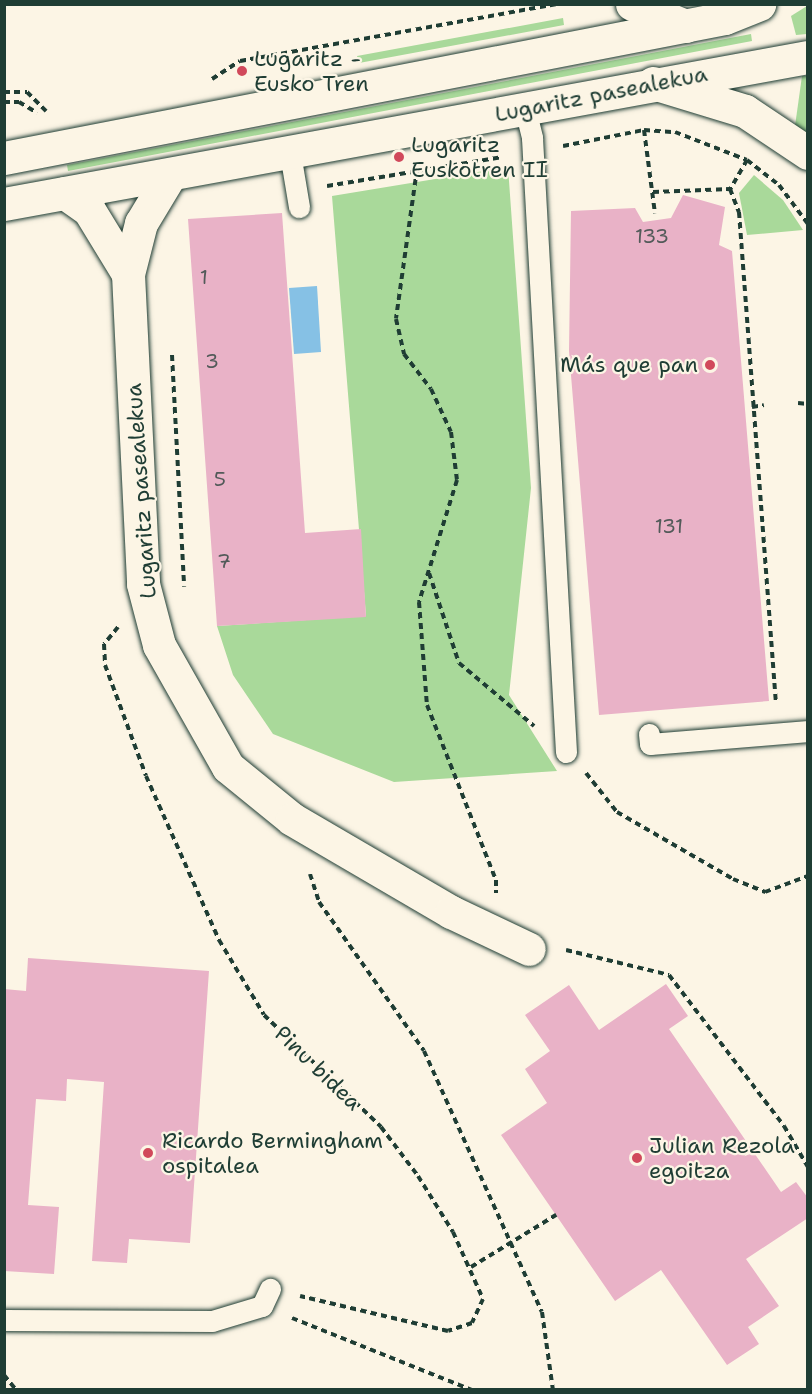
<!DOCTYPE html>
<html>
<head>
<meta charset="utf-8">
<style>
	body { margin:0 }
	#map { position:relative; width:812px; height:1394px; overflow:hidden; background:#fcf5e5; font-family:"Shantell Sans",sans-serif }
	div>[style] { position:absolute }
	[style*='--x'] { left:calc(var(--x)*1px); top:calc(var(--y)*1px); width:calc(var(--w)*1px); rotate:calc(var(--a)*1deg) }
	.green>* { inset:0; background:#a9d99a }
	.water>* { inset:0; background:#86c1e5 }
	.building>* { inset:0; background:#e9b2c7 }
	.path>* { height:4px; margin-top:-2px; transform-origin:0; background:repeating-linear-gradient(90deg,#1f3d34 0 6px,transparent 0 10.5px) }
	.roads { filter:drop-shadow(0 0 2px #1f3d34) drop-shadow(0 0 2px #1f3d34) }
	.service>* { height:21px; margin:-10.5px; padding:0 10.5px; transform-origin:10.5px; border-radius:10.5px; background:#fcf5e5 }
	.minor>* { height:33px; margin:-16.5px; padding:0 16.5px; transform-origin:16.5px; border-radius:16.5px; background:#fcf5e5 }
	.tertiary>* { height:33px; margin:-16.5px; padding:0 16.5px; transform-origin:16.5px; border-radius:16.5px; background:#fcf5e5 }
	.secondary>* { height:33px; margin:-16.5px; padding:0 16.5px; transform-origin:16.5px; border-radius:16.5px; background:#fcf5e5 }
	.path-bridge>* { height:4px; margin-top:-2px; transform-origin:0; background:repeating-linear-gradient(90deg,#1f3d34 0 6px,transparent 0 10.5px) }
	.dots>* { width:16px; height:16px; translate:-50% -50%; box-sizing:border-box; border:3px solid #fcf5e5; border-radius:50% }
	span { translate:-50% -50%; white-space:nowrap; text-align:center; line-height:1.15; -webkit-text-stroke:4.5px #fcf5e5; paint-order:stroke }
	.number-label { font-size:20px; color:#525a59 }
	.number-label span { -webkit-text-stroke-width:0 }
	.poi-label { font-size:22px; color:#1f3d34 }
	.left { translate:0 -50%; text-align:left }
	.right { translate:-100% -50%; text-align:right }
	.street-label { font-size:22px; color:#1f3d34 }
	.frame { position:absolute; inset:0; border:6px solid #1f3d34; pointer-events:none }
</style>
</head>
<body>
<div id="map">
	<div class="green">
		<i style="clip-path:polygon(807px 6px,807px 34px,796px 35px,791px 16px)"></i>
		<i style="clip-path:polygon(563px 18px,564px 25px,359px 63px,357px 56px)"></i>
		<i style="clip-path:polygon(751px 34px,752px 41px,68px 171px,67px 165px)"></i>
		<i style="clip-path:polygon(802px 76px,807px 76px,807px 139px,795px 126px)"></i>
		<i style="clip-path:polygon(508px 167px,531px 488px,509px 695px,557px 771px,394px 782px,273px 734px,233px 675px,217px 626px,366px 616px,332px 196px)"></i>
		<i style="clip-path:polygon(754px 175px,783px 200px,803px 230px,747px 235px,739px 193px)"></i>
	</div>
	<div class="water">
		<i style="clip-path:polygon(317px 286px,321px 352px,294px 354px,289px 288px)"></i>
	</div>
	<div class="building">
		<i style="clip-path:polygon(683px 195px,725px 207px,719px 245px,732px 251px,769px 701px,599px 715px,569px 351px,571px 211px,635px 208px,643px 222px,671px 218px)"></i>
		<i style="clip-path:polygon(282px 213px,305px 533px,361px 529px,366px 617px,217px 626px,188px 219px)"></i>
		<i style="clip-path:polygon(28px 958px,209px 971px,190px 1243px,129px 1239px,127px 1263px,92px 1261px,104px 1082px,67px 1079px,66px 1101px,36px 1099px,28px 1205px,59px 1207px,54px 1274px,4px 1271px,4px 989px,26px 991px)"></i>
		<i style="clip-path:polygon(666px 984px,688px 1016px,669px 1029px,781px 1192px,796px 1182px,808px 1198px,808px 1218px,746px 1259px,779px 1306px,748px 1327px,759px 1344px,727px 1365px,661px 1270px,615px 1301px,501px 1135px,547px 1103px,525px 1069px,550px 1051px,525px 1015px,569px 985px,599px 1030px)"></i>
	</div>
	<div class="path">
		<i style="--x:212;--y:79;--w:33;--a:-33"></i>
		<i style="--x:240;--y:61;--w:322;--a:-10.2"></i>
		<i style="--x:4;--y:92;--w:23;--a:0"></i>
		<i style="--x:27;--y:92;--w:27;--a:45"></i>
		<i style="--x:4;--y:102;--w:15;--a:0"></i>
		<i style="--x:19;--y:102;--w:21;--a:31"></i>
		<i style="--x:644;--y:130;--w:84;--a:82.5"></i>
		<i style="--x:563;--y:146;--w:83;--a:-11.2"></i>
		<i style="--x:644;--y:130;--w:31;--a:4"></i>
		<i style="--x:675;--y:132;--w:77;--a:21.3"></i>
		<i style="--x:747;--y:160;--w:41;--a:38"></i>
		<i style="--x:779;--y:185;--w:49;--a:53.4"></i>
		<i style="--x:747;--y:160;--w:34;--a:120"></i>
		<i style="--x:730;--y:189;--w:25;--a:69"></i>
		<i style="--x:739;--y:212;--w:492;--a:85.7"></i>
		<i style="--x:417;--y:169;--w:151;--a:98"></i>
		<i style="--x:396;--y:319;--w:36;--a:77"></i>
		<i style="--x:404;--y:354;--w:44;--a:52.4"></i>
		<i style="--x:431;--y:389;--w:47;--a:65.1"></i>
		<i style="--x:451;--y:432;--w:48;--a:82.9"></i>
		<i style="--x:457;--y:480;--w:128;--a:107.3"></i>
		<i style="--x:419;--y:602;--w:103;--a:85.6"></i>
		<i style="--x:427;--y:705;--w:188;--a:68.5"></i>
		<i style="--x:496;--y:880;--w:13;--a:90"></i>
		<i style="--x:327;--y:186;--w:178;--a:-9.4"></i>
		<i style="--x:653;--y:192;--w:77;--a:-2.2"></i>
		<i style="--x:172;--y:355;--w:232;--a:87"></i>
		<i style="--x:798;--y:403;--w:10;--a:6"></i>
		<i style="--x:752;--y:407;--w:12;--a:-9"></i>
		<i style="--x:429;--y:573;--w:95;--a:71.6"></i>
		<i style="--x:459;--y:663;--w:98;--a:40"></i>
		<i style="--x:118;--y:627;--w:22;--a:129"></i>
		<i style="--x:104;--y:644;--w:21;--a:87"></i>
		<i style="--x:105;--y:665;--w:118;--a:69.7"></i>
		<i style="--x:146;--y:776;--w:180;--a:66"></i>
		<i style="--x:219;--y:940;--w:87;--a:59"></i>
		<i style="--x:264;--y:1015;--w:162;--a:43.7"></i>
		<i style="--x:381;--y:1127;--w:61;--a:52.9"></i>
		<i style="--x:418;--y:1176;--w:66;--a:58"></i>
		<i style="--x:453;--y:1232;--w:73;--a:65.9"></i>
		<i style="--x:483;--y:1299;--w:26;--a:115"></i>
		<i style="--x:472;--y:1323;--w:25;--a:162"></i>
		<i style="--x:448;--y:1331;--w:152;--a:-166.7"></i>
		<i style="--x:586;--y:773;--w:50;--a:51.5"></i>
		<i style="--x:617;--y:812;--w:134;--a:30"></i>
		<i style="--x:733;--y:879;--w:35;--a:22"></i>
		<i style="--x:765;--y:892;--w:46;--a:-20.4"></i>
		<i style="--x:310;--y:874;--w:29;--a:72"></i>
		<i style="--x:319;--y:902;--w:182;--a:54.8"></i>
		<i style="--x:424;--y:1051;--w:286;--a:65.7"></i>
		<i style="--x:542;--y:1312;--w:79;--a:82"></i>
		<i style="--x:566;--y:950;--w:106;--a:13.6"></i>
		<i style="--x:669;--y:975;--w:190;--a:52.7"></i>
		<i style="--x:784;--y:1126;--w:48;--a:59.7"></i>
		<i style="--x:292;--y:1318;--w:194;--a:21.8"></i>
		<i style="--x:4;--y:1375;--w:19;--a:51"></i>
	</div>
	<div class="roads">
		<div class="service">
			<i style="--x:525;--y:109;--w:30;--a:76"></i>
			<i style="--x:532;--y:138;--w:615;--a:86.83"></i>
			<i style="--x:290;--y:153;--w:55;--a:80.5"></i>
			<i style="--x:649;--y:734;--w:10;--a:84"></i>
			<i style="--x:650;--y:744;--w:159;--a:-4.7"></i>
			<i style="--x:4;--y:1320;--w:208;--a:0.3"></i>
			<i style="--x:212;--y:1321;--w:52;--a:-16.7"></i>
			<i style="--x:262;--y:1306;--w:19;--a:-65"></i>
		</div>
		<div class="minor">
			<i style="--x:632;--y:4;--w:58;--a:22.2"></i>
			<i style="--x:170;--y:175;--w:56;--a:121.1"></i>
			<i style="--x:141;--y:223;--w:53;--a:104.3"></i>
			<i style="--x:128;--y:274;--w:310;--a:87.2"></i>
			<i style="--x:143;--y:584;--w:63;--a:75.3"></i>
			<i style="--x:159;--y:645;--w:140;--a:60.5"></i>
			<i style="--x:228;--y:767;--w:82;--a:39.1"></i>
			<i style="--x:292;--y:819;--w:184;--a:30.3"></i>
			<i style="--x:451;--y:912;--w:86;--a:25.4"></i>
			<i style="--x:65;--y:193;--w:29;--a:35"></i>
			<i style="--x:89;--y:210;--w:75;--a:58.6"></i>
		</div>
		<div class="tertiary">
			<i style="--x:653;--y:83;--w:96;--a:16.9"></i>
			<i style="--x:745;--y:111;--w:76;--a:33.7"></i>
		</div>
		<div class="secondary">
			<i style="--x:4;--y:158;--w:734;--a:-10.99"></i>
			<i style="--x:725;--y:18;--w:37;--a:-22"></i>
			<i style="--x:4;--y:204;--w:817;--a:-10.36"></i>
		</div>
	</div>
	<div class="path-bridge">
		<i style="--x:471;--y:1267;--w:100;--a:-31.5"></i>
	</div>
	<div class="dots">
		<i style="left:242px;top:71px;background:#d1495b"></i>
		<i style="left:399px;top:157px;background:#d1495b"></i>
		<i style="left:710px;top:365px;background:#d1495b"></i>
		<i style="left:148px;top:1153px;background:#d1495b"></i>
		<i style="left:637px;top:1158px;background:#d1495b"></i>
	</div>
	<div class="number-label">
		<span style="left:652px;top:236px">133</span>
		<span style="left:204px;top:277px">1</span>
		<span style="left:212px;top:361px">3</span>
		<span style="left:220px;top:479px">5</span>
		<span style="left:669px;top:526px">131</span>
		<span style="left:224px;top:561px">7</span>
	</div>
	<div class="poi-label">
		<span class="left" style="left:254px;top:71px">Lugaritz -<br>Eusko Tren</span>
		<span class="left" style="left:411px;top:157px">Lugaritz<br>Euskotren II</span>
		<span class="right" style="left:698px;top:365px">Más que pan</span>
		<span class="left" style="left:162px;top:1153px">Ricardo Bermingham<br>ospitalea</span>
		<span class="left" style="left:649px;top:1158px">Julian Rezola<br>egoitza</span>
	</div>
	<div class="street-label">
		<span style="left:601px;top:94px;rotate:-11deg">Lugaritz pasealekua</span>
		<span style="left:141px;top:491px;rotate:-94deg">Lugaritz pasealekua</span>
		<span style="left:318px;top:1068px;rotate:44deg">Pinu bidea</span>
	</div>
	<div class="frame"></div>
</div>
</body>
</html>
